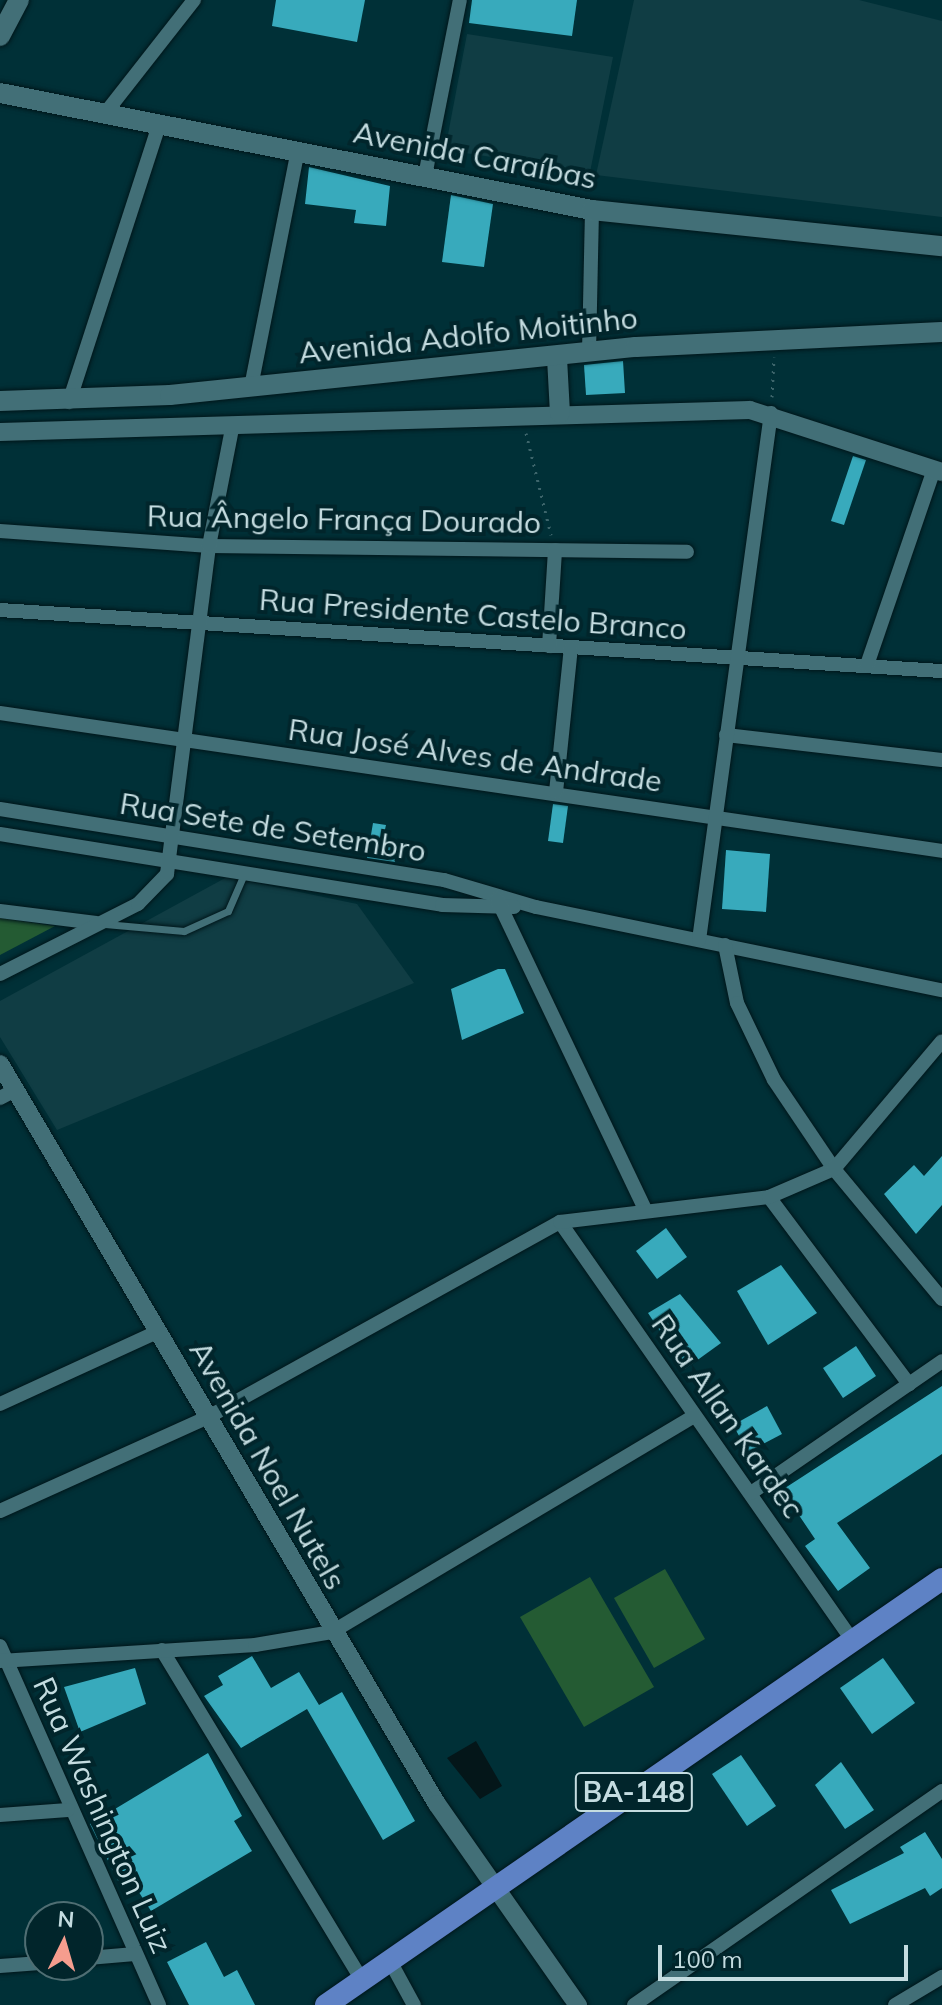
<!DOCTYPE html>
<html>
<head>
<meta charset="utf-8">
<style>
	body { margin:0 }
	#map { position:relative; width:942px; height:2005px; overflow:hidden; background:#003037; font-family:Mulish,sans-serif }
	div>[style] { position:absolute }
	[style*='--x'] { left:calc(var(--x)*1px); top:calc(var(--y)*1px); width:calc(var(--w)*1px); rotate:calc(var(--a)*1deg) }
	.built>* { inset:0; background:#103d44 }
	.green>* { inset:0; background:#245b33 }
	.water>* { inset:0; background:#041619 }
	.building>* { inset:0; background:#38aabc }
	.path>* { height:3px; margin-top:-1.5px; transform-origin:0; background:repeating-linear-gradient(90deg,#3d656b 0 2px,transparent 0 8px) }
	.roads { filter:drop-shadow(0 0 2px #01161a) drop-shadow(0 0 2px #01161a) }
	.service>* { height:7px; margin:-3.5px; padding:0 3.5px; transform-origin:3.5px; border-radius:3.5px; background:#426f77 }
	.minor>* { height:14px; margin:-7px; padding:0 7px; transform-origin:7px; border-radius:7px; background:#426f77 }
	.tertiary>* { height:18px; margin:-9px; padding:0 9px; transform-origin:9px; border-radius:9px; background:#426f77 }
	.secondary>* { height:20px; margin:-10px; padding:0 10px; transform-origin:10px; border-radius:10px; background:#426f77 }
	.primary>* { height:22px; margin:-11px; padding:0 11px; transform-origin:11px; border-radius:11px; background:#5e82c5 }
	span { translate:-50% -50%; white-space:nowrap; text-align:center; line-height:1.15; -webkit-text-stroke:8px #01252b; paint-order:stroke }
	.shield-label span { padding:2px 6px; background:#01252b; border:2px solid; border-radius:6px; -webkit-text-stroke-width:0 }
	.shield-label { font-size:28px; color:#c4dce0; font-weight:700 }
	.street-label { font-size:30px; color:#c4dce0 }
	.north { position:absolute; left:24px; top:1901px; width:80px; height:80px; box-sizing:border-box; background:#01252b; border:2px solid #4f6e73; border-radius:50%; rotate:5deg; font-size:22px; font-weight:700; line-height:32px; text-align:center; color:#c4dce0 }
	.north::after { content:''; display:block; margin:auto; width:28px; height:36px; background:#f59d8e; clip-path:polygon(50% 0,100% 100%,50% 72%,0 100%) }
	.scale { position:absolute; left:658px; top:1945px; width:250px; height:36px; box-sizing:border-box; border:4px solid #c4dce0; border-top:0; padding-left:10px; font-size:24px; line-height:28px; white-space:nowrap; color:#c4dce0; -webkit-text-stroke:6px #01252b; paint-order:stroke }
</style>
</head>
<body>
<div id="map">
	<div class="built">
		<i style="clip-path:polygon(634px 0,859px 0,942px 21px,942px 217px,596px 175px)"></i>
		<i style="clip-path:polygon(467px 34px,613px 57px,590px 172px,445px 150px)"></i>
		<i style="clip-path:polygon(227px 877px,357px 904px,414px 983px,57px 1130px,0 1037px,0 1001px)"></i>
	</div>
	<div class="green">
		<i style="clip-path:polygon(0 918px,55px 926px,0 955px)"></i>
		<i style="clip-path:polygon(665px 1569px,705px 1639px,654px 1668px,614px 1598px)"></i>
		<i style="clip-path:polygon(590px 1577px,654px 1687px,584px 1727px,520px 1617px)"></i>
	</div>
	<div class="water">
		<i style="clip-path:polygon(476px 1741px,502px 1786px,480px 1799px,447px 1758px)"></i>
	</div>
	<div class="building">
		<i style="clip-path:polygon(276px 0,365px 0,357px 42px,272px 26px)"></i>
		<i style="clip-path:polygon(472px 0,577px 0,572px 36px,469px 23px)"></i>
		<i style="clip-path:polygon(309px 167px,390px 186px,386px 226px,354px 223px,356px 210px,305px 204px)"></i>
		<i style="clip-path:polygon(451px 195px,493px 204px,484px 267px,442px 262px)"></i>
		<i style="clip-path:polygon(623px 361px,625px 393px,586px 395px,584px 365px)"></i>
		<i style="clip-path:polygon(853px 456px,866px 460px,844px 525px,831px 521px)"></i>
		<i style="clip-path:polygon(553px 804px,568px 806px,563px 843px,548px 841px)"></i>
		<i style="clip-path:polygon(373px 823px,386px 825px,382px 843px,397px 845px,395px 862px,367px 858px)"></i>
		<i style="clip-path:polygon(726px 850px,770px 854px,766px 912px,722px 909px)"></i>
		<i style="clip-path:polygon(498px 969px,505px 969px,524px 1013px,462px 1040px,451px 989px)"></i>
		<i style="clip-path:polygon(942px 1156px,942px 1205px,916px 1234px,884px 1194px,914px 1165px,924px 1176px)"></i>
		<i style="clip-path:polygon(666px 1228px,687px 1257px,657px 1279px,636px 1251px)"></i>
		<i style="clip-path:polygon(781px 1265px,817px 1313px,768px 1345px,737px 1291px)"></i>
		<i style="clip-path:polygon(680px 1294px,721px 1343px,685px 1369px,648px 1313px)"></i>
		<i style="clip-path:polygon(856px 1346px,876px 1376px,843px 1398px,823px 1368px)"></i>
		<i style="clip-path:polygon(942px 1386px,942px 1454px,837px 1523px,870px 1568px,838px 1591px,805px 1546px,815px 1539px,782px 1490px)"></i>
		<i style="clip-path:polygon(767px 1406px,782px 1434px,748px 1452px,733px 1425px)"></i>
		<i style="clip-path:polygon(252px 1656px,271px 1688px,299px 1672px,319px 1705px,342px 1692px,415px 1821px,383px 1840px,307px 1709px,241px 1748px,204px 1696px,223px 1685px,218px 1676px)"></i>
		<i style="clip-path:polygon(883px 1658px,915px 1703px,872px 1734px,840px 1688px)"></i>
		<i style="clip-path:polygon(135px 1668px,146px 1704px,80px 1732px,64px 1687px)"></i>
		<i style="clip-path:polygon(208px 1753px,242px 1816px,234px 1821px,252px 1851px,151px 1911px,133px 1883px,122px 1889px,90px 1824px)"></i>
		<i style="clip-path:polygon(741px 1755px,776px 1806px,747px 1826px,712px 1774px)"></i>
		<i style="clip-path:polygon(841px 1762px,874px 1810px,845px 1829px,815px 1785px)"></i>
		<i style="clip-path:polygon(925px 1832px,942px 1859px,942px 1888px,930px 1896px,925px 1888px,850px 1924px,831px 1890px,904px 1853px,900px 1847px)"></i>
		<i style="clip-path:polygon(206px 1942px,224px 1977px,237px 1970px,255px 2005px,189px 2005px,167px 1962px)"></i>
	</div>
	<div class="path">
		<i style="--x:772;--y:397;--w:40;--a:-87.1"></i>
		<i style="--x:526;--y:433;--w:105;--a:76.2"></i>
	</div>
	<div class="roads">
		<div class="service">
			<i style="--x:105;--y:924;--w:79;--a:5.1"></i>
			<i style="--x:184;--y:931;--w:48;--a:-24.4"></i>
			<i style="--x:228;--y:911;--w:40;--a:-66.6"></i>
		</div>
		<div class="minor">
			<i style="--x:107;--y:111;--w:141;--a:-51.9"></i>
			<i style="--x:425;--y:176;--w:179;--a:-78.8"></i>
			<i style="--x:589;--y:353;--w:143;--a:-88.8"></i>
			<i style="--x:251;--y:387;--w:242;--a:-78.8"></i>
			<i style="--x:69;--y:402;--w:294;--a:-72"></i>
			<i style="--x:0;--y:531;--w:210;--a:4.1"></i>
			<i style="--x:209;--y:546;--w:478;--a:0.7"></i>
			<i style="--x:0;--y:610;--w:944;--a:3.71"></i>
			<i style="--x:549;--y:646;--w:96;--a:-86.4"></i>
			<i style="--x:867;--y:665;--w:207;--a:-71.1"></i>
			<i style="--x:0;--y:713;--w:952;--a:8.33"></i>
			<i style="--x:726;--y:735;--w:217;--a:6.6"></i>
			<i style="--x:556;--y:792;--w:145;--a:-84.1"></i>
			<i style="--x:0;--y:809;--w:450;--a:9.1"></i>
			<i style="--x:444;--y:880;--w:96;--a:16.4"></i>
			<i style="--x:536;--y:907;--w:414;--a:11.6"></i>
			<i style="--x:0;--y:834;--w:448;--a:9.1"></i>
			<i style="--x:442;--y:905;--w:72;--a:1.6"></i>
			<i style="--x:497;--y:899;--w:344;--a:64.5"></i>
			<i style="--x:0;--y:911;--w:97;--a:7.1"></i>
			<i style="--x:699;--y:940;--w:532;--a:-82.22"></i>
			<i style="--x:725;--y:945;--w:59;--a:78.3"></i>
			<i style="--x:737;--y:1003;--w:85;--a:64.3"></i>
			<i style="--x:774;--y:1080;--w:107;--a:56"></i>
			<i style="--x:834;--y:1169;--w:169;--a:50.3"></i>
			<i style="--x:0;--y:974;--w:155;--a:-26.9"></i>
			<i style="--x:138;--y:904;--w:42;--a:-46"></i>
			<i style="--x:167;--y:874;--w:331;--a:-82.7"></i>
			<i style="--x:209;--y:546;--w:124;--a:-78.9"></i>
			<i style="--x:0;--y:1098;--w:17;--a:-28"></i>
			<i style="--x:769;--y:1197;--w:234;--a:53.2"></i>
			<i style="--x:560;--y:1222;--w:510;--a:55.06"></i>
			<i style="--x:0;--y:1404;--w:173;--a:-24.6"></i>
			<i style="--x:751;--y:1493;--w:232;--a:-34.6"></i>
			<i style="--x:0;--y:1511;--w:230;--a:-24.3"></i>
			<i style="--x:210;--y:1416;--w:400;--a:-29"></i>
			<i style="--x:560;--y:1222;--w:210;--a:-6.8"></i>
			<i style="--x:769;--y:1197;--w:71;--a:-23.3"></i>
			<i style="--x:834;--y:1169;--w:167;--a:-49.8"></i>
			<i style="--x:0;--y:1646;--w:393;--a:66.1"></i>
			<i style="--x:162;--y:1650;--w:386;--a:58.8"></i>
			<i style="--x:0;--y:1661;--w:256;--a:-3.6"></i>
			<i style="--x:255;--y:1645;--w:78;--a:-9.6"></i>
			<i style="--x:332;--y:1632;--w:422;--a:-30.8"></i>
			<i style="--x:0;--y:1815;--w:68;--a:-4.2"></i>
			<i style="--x:88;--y:1958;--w:47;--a:-4.9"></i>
			<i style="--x:390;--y:1961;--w:50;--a:61.4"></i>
			<i style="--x:0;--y:1966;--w:40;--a:-4.3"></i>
			<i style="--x:634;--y:2005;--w:375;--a:-34.8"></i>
			<i style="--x:895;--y:2005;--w:55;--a:-30.8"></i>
		</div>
		<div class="tertiary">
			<i style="--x:0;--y:432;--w:750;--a:-1.68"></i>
			<i style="--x:750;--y:410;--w:202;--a:17.9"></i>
			<i style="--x:0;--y:1064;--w:859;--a:59.44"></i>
			<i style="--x:437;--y:1804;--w:246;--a:55"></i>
		</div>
		<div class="secondary">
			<i style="--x:0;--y:36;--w:41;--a:-62.2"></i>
			<i style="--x:0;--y:93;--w:603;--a:11.18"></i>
			<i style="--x:592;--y:210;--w:352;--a:5.9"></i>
			<i style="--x:557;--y:358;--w:55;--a:86.9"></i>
			<i style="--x:0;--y:401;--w:170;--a:-2"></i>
			<i style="--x:170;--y:395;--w:468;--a:-5.9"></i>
			<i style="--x:636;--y:347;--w:306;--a:-2.8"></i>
		</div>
		<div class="primary">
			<i style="--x:326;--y:2005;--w:749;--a:-34.67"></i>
		</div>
	</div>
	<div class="shield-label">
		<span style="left:634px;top:1792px">BA-148</span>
	</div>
	<div class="street-label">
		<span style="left:475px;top:155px;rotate:11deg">Avenida Caraíbas</span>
		<span style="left:468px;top:335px;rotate:-6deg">Avenida Adolfo Moitinho</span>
		<span style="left:344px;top:519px;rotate:1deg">Rua Ângelo França Dourado</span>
		<span style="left:473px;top:614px;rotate:4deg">Rua Presidente Castelo Branco</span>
		<span style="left:475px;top:755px;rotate:8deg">Rua José Alves de Andrade</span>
		<span style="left:273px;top:827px;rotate:9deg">Rua Sete de Setembro</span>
		<span style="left:728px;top:1416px;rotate:55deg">Rua Allan Kardec</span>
		<span style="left:268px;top:1465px;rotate:60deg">Avenida Noel Nutels</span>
		<span style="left:103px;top:1815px;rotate:66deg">Rua Washington Luiz</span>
	</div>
	<div class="north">N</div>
	<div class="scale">100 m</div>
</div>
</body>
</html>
